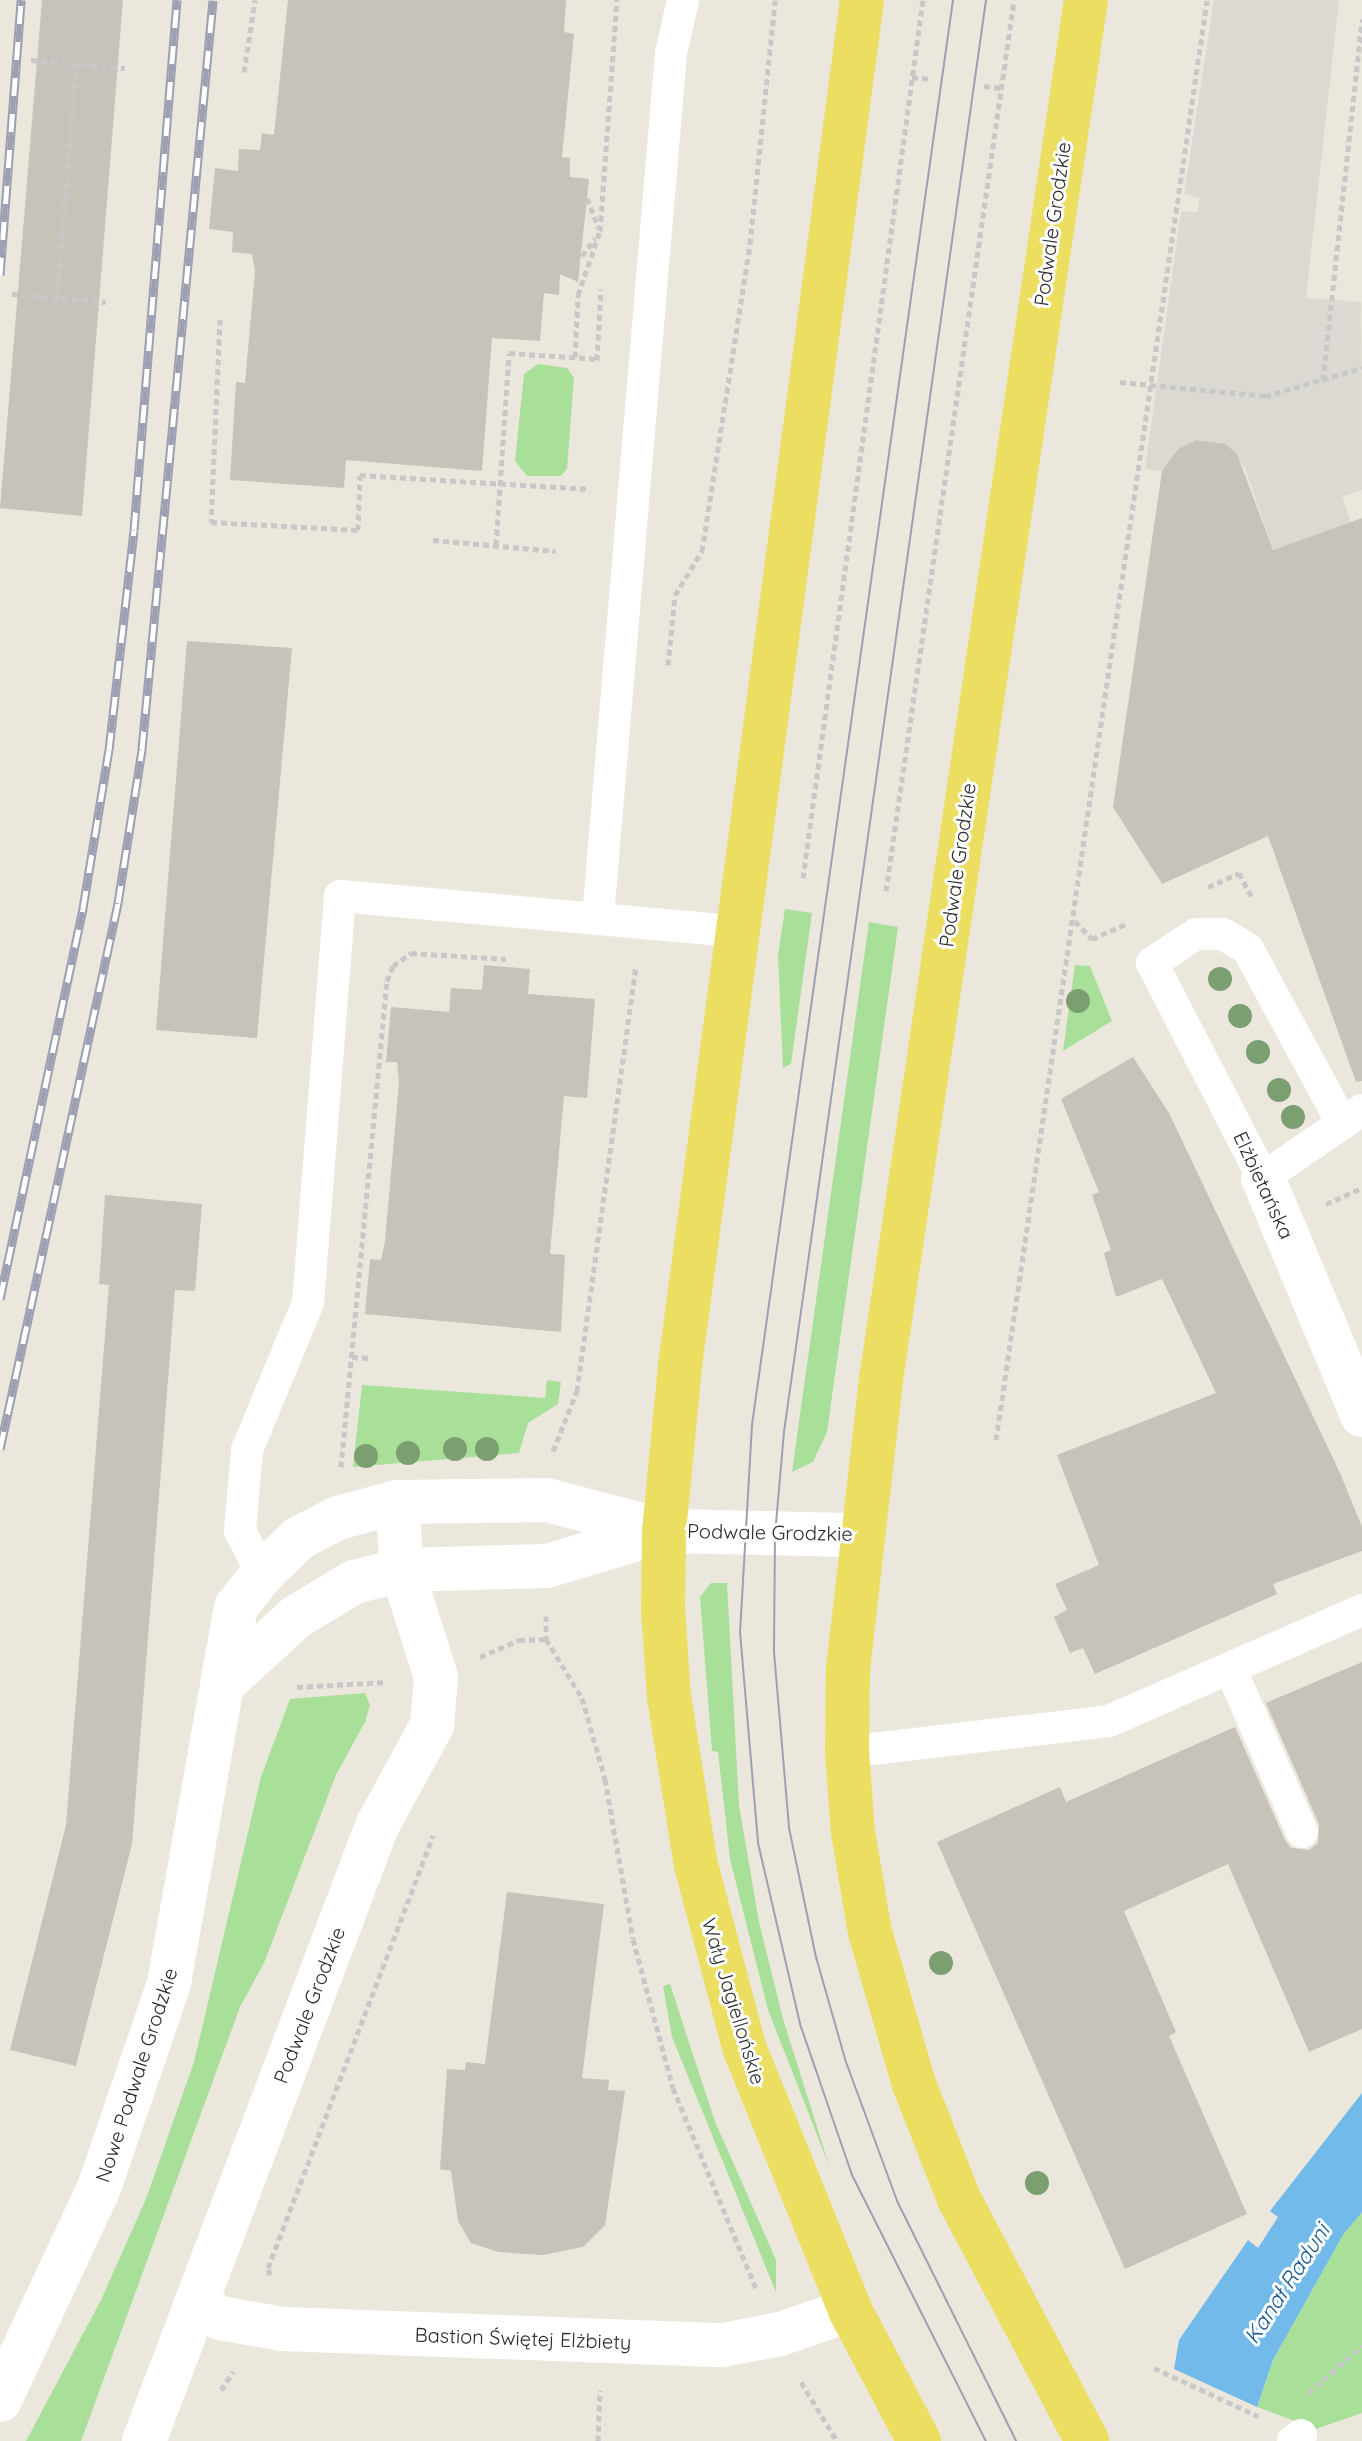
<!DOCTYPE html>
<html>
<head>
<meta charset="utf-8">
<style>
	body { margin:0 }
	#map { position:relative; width:1362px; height:2441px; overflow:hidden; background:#ebe7dc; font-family:Quicksand,sans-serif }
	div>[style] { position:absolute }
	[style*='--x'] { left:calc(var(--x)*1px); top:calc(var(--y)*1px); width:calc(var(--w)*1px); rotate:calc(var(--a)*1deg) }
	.green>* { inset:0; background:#a8e09a }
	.plaza>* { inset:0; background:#dcd9d3 }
	.water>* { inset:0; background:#72baea }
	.building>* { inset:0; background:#c7c3bb }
	.path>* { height:5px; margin-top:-2.5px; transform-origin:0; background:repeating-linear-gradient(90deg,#c8c8c8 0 6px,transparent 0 10px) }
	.lane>* { height:32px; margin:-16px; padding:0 16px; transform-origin:16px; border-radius:16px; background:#fff }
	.street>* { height:44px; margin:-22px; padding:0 22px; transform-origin:22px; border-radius:22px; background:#fff }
	.secondary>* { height:44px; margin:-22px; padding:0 22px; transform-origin:22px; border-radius:22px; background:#fff }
	.primary>* { height:44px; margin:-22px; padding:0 22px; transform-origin:22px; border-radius:22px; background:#ebde61 }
	.tram>* { height:2px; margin:-1px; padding:0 1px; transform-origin:1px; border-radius:1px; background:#9f9fb3 }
	.rail>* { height:9px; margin-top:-4.5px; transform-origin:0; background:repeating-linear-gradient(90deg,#fff 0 18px,#9f9fb3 0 36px); box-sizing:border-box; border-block:2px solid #9f9fb3 }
	.trees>* { width:24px; height:24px; margin:-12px; border-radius:50%; background:#7c9f72 }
	span { translate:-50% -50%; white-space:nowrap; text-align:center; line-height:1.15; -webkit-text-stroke:6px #fff; paint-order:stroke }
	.street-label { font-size:20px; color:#2a2a2a }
	.water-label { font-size:22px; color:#125695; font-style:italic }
</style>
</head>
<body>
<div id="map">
	<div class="green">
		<i style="clip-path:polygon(538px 364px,567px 368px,574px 378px,567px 469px,561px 476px,527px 476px,515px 461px,524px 374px)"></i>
		<i style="clip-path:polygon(785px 909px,812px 913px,791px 1064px,783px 1068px,778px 955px)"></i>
		<i style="clip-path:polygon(869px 922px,898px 927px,827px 1432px,813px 1462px,792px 1472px)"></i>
		<i style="clip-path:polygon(1075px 965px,1090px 966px,1112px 1021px,1063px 1051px)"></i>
		<i style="clip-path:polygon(547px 1380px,561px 1382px,558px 1404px,528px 1423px,519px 1453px,353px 1467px,362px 1385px,545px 1398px)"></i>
		<i style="clip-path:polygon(711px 1583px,727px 1583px,739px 1805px,759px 1922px,783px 2019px,830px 2168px,768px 2010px,730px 1859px,718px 1752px,712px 1751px,700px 1597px)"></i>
		<i style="clip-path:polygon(365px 1693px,370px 1705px,365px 1722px,336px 1775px,264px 1963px,240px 2007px,81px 2441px,26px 2441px,101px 2300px,146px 2199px,194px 2062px,261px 1777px,290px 1699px)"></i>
		<i style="clip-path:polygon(670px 1984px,714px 2119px,776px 2260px,776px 2292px,672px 2037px,663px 1986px)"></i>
		<i style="clip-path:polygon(1362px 2212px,1362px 2413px,1316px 2429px,1257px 2407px,1273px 2360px,1343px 2235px)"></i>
	</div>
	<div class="plaza">
		<i style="clip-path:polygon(1214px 0,1339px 0,1306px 298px,1361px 302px,1362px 490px,1342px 497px,1351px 522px,1273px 550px,1245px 468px,1225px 445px,1196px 440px,1178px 449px,1162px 471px,1145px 469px,1181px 211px,1197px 212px,1200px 198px,1184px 194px)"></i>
	</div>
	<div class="water">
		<i style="clip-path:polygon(1362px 2093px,1362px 2212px,1343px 2235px,1273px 2360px,1257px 2407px,1174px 2369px,1179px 2340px,1248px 2240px,1258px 2248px,1278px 2217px,1270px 2211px)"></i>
	</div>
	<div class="building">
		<i style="clip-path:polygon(42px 0,123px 0,82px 516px,0 508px)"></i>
		<i style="clip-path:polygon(288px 0,566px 0,564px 32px,574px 34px,562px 157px,570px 158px,570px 177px,589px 179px,578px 282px,560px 274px,559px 295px,544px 293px,540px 341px,492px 338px,482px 471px,346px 460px,344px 488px,230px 480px,236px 382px,245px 383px,255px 271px,252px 254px,232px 252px,233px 232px,209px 229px,215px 168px,238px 171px,239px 149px,260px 150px,262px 133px,274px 135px)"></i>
		<i style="clip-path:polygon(1196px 440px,1225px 444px,1237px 454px,1273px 550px,1362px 518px,1362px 1081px,1356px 1082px,1268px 836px,1162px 884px,1113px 807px,1162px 471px,1178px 449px)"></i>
		<i style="clip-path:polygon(187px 641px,292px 648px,257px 1038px,156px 1030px)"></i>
		<i style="clip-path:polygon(484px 965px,530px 969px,528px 994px,595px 999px,587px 1098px,564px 1096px,550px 1254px,565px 1255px,561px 1332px,365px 1314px,370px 1259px,381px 1260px,385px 1241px,399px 1082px,397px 1062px,386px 1062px,391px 1007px,449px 1012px,451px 988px,482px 990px)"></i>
		<i style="clip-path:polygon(1133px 1057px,1169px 1113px,1340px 1473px,1362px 1527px,1362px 1551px,1273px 1584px,1277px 1594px,1095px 1674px,1083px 1648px,1070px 1653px,1054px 1617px,1067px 1610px,1055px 1584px,1099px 1565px,1057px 1455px,1216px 1393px,1162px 1279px,1116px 1297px,1104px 1253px,1111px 1250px,1092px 1195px,1099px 1192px,1061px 1099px)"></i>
		<i style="clip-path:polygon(105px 1195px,202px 1204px,195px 1291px,175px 1290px,132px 1844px,76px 2066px,10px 2050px,66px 1825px,109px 1285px,99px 1284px)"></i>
		<i style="clip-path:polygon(1362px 1662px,1362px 2029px,1309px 2052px,1228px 1864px,1124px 1911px,1176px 2032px,1169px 2036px,1247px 2214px,1125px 2269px,937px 1842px,1060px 1787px,1066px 1802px,1235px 1727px,1285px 1840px,1291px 1848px,1309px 1850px,1318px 1843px,1319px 1824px,1266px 1703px)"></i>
		<i style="clip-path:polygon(507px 1892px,604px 1904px,582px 2078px,609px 2080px,608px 2090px,625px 2091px,605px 2225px,583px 2247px,543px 2255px,498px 2252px,471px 2243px,458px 2221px,451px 2171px,440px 2169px,447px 2069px,465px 2070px,466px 2062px,485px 2064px)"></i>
	</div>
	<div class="path">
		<i style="--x:31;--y:60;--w:94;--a:4.9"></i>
		<i style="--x:244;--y:72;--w:73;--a:-81.3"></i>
		<i style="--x:912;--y:77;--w:18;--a:6"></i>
		<i style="--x:984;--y:86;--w:17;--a:7"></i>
		<i style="--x:587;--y:198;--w:33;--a:69"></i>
		<i style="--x:582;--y:256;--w:22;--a:-54"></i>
		<i style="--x:12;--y:294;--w:94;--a:4.9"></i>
		<i style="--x:57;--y:298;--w:234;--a:-85.3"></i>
		<i style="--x:220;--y:319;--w:203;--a:92.5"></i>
		<i style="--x:211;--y:522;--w:147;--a:3.1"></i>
		<i style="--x:358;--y:530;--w:55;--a:-87.9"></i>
		<i style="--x:360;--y:475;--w:230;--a:3.5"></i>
		<i style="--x:575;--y:357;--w:62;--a:-87.2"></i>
		<i style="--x:578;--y:295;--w:68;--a:-71"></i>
		<i style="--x:600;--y:231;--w:232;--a:-85.8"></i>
		<i style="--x:597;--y:360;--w:71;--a:-86.8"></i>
		<i style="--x:1323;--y:380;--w:363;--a:-83.8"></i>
		<i style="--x:1120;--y:382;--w:146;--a:5.5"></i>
		<i style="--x:1265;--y:396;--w:101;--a:-16.1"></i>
		<i style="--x:433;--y:540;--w:123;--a:5.1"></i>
		<i style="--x:496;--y:545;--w:192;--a:-86.1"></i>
		<i style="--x:509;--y:353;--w:90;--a:3.8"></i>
		<i style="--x:668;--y:665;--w:70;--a:-84.3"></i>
		<i style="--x:675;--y:595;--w:52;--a:-58.5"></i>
		<i style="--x:702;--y:551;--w:311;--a:-81.1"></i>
		<i style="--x:750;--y:244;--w:245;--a:-84.1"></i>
		<i style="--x:803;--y:878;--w:886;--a:-82.22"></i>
		<i style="--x:1208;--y:887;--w:34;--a:-24"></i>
		<i style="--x:1239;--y:873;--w:27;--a:62"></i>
		<i style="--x:886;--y:891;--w:900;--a:-81.82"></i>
		<i style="--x:1075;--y:921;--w:25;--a:47"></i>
		<i style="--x:1092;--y:939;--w:37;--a:-24"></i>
		<i style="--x:1326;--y:1204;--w:39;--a:-24"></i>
		<i style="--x:352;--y:1357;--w:19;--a:3"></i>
		<i style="--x:996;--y:1440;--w:1455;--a:-81.66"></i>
		<i style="--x:553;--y:1451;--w:65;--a:-68.2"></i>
		<i style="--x:577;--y:1391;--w:427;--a:-82.1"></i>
		<i style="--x:341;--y:1467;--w:488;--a:-84.6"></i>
		<i style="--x:387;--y:981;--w:16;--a:-68"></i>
		<i style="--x:393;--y:966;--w:22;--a:-36"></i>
		<i style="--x:411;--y:953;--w:95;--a:3.6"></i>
		<i style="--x:546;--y:1616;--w:23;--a:90"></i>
		<i style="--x:546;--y:1639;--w:69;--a:58.6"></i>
		<i style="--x:582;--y:1698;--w:84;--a:74.1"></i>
		<i style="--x:605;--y:1779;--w:162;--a:80.1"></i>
		<i style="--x:633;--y:1939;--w:154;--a:75"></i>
		<i style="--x:673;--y:2088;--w:217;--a:67.5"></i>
		<i style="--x:480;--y:1657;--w:43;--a:-23.6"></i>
		<i style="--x:519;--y:1640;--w:27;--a:-2"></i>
		<i style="--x:297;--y:1687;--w:89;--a:-3.2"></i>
		<i style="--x:270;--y:2275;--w:7;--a:-106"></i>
		<i style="--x:268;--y:2268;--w:463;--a:-69.1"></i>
		<i style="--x:1154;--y:2368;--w:115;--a:24.8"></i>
		<i style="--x:801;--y:2382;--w:69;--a:58.6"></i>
		<i style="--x:221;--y:2390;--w:22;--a:-56"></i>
		<i style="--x:1308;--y:2393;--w:72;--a:-41"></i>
		<i style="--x:598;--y:2441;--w:51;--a:-87.8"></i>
	</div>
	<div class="lane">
		<i style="--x:598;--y:917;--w:867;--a:-85.17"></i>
		<i style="--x:671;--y:53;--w:54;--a:-77.2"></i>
		<i style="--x:1342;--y:1123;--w:198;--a:-118.4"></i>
		<i style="--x:1248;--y:949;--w:29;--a:-149"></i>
		<i style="--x:1223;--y:934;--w:27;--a:180"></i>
		<i style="--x:1196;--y:934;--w:53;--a:146.6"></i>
		<i style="--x:1152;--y:963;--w:242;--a:62.7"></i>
		<i style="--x:1263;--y:1178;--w:120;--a:-34.5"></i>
		<i style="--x:262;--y:1574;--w:48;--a:-117.1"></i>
		<i style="--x:240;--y:1531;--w:81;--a:-85.1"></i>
		<i style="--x:247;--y:1450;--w:159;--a:-67.5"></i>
		<i style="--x:308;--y:1303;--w:408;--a:-85.5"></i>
		<i style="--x:340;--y:896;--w:397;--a:5.1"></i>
		<i style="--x:847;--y:1752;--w:264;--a:-6.7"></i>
		<i style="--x:1109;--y:1721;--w:132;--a:-23.7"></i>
		<i style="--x:1302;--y:1832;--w:179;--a:-113.7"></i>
		<i style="--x:1230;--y:1668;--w:144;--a:-23.7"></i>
		<i style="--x:1293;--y:2441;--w:10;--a:-37"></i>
	</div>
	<div class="street">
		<i style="--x:1263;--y:1178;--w:257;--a:67.3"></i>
		<i style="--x:195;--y:2305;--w:29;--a:27"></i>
		<i style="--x:221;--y:2318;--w:62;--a:10.2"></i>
		<i style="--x:282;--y:2329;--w:441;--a:2.1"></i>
		<i style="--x:723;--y:2345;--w:58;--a:-10.9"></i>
		<i style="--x:780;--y:2334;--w:74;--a:-18.9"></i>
		<i style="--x:144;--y:2441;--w:658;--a:-69.25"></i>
		<i style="--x:377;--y:1826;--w:115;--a:-61.4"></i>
		<i style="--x:432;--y:1725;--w:48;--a:-85.2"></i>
		<i style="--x:436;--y:1677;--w:112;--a:-107.6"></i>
		<i style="--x:402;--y:1570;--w:68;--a:-94.2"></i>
	</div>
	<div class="secondary">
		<i style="--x:223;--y:1684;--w:99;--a:-42.5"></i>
		<i style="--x:296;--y:1617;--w:68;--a:-31.1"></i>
		<i style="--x:354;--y:1582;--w:49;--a:-14"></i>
		<i style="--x:402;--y:1570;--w:145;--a:-1.6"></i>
		<i style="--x:547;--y:1566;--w:122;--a:-16.7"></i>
		<i style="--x:0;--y:2400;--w:234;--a:-65"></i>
		<i style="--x:99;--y:2188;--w:217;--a:-71.1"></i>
		<i style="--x:169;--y:1983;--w:382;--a:-79.9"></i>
		<i style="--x:236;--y:1607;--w:42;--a:-51.8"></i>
		<i style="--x:262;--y:1574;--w:52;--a:-44.2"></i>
		<i style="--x:299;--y:1538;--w:44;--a:-27.1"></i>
		<i style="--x:338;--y:1518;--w:61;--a:-15.2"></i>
		<i style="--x:397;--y:1502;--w:150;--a:-0.8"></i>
		<i style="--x:547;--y:1500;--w:121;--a:14.8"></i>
		<i style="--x:664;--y:1531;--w:198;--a:1.2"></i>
	</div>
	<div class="primary">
		<i style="--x:862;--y:0;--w:1378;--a:97.59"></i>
		<i style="--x:680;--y:1366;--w:166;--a:95.5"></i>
		<i style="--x:664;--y:1531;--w:78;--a:90.7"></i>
		<i style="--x:663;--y:1609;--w:88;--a:86.1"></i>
		<i style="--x:669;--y:1697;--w:170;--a:80.9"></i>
		<i style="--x:696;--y:1865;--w:188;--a:75.2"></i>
		<i style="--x:744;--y:2047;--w:284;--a:68"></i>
		<i style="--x:850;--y:2310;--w:148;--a:62.2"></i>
		<i style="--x:1086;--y:0;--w:1395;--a:98.45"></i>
		<i style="--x:881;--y:1380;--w:291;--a:96.5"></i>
		<i style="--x:848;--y:1669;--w:83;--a:90.7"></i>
		<i style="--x:847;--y:1752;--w:80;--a:85.7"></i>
		<i style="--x:853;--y:1832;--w:101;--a:80.4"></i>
		<i style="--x:870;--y:1932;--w:158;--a:73.9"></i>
		<i style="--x:914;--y:2084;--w:123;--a:68.6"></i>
		<i style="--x:959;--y:2199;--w:274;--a:62.1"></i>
	</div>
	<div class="tram">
		<i style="--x:953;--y:0;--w:1439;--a:98.03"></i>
		<i style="--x:752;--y:1425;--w:207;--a:93.3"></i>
		<i style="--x:740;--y:1632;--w:212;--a:85.1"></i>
		<i style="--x:758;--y:1843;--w:186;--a:76.9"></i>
		<i style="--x:800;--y:2024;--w:160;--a:71"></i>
		<i style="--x:852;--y:2175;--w:298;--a:63.3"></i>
		<i style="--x:986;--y:0;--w:1446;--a:98.03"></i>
		<i style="--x:784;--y:1432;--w:102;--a:95"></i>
		<i style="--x:775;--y:1534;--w:118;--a:90.5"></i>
		<i style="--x:774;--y:1652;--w:177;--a:85.1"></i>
		<i style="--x:789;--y:1828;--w:132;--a:78.2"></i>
		<i style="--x:816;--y:1957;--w:109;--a:74.1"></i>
		<i style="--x:846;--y:2062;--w:150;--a:69.8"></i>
		<i style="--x:898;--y:2203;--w:266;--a:63.6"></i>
	</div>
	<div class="rail">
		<i style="--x:0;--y:275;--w:276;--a:-85.6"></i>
		<i style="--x:0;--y:1299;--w:400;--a:-78"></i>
		<i style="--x:83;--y:908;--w:160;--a:-80.7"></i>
		<i style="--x:109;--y:750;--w:221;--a:-83.5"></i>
		<i style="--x:134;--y:530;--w:532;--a:-85.36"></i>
		<i style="--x:0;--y:1449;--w:559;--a:-77.8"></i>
		<i style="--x:118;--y:903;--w:156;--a:-81.1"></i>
		<i style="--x:142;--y:749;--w:752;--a:-84.58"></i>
	</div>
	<div class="trees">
		<i style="left:1220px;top:979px"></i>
		<i style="left:1078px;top:1001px"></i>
		<i style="left:1240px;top:1016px"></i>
		<i style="left:1258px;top:1052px"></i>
		<i style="left:1279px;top:1090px"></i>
		<i style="left:1293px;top:1117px"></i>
		<i style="left:455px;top:1449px"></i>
		<i style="left:487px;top:1449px"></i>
		<i style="left:408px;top:1453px"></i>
		<i style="left:366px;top:1456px"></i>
		<i style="left:941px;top:1963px"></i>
		<i style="left:1037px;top:2183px"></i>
	</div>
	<div class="street-label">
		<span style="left:1052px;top:224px;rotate:-82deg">Podwale Grodzkie</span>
		<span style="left:957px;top:865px;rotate:-82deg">Podwale Grodzkie</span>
		<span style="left:1264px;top:1185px;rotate:65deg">Elżbietańska</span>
		<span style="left:770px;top:1532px;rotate:1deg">Podwale Grodzkie</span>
		<span style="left:734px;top:2001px;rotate:73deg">Wały Jagiellońskie</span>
		<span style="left:309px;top:2005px;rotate:-69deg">Podwale Grodzkie</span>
		<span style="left:136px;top:2075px;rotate:-72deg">Nowe Podwale Grodzkie</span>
		<span style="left:523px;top:2338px;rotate:2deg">Bastion Świętej Elżbiety</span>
	</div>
	<div class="water-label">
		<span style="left:1287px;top:2284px;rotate:-57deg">Kanał Raduni</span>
	</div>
</div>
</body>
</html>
